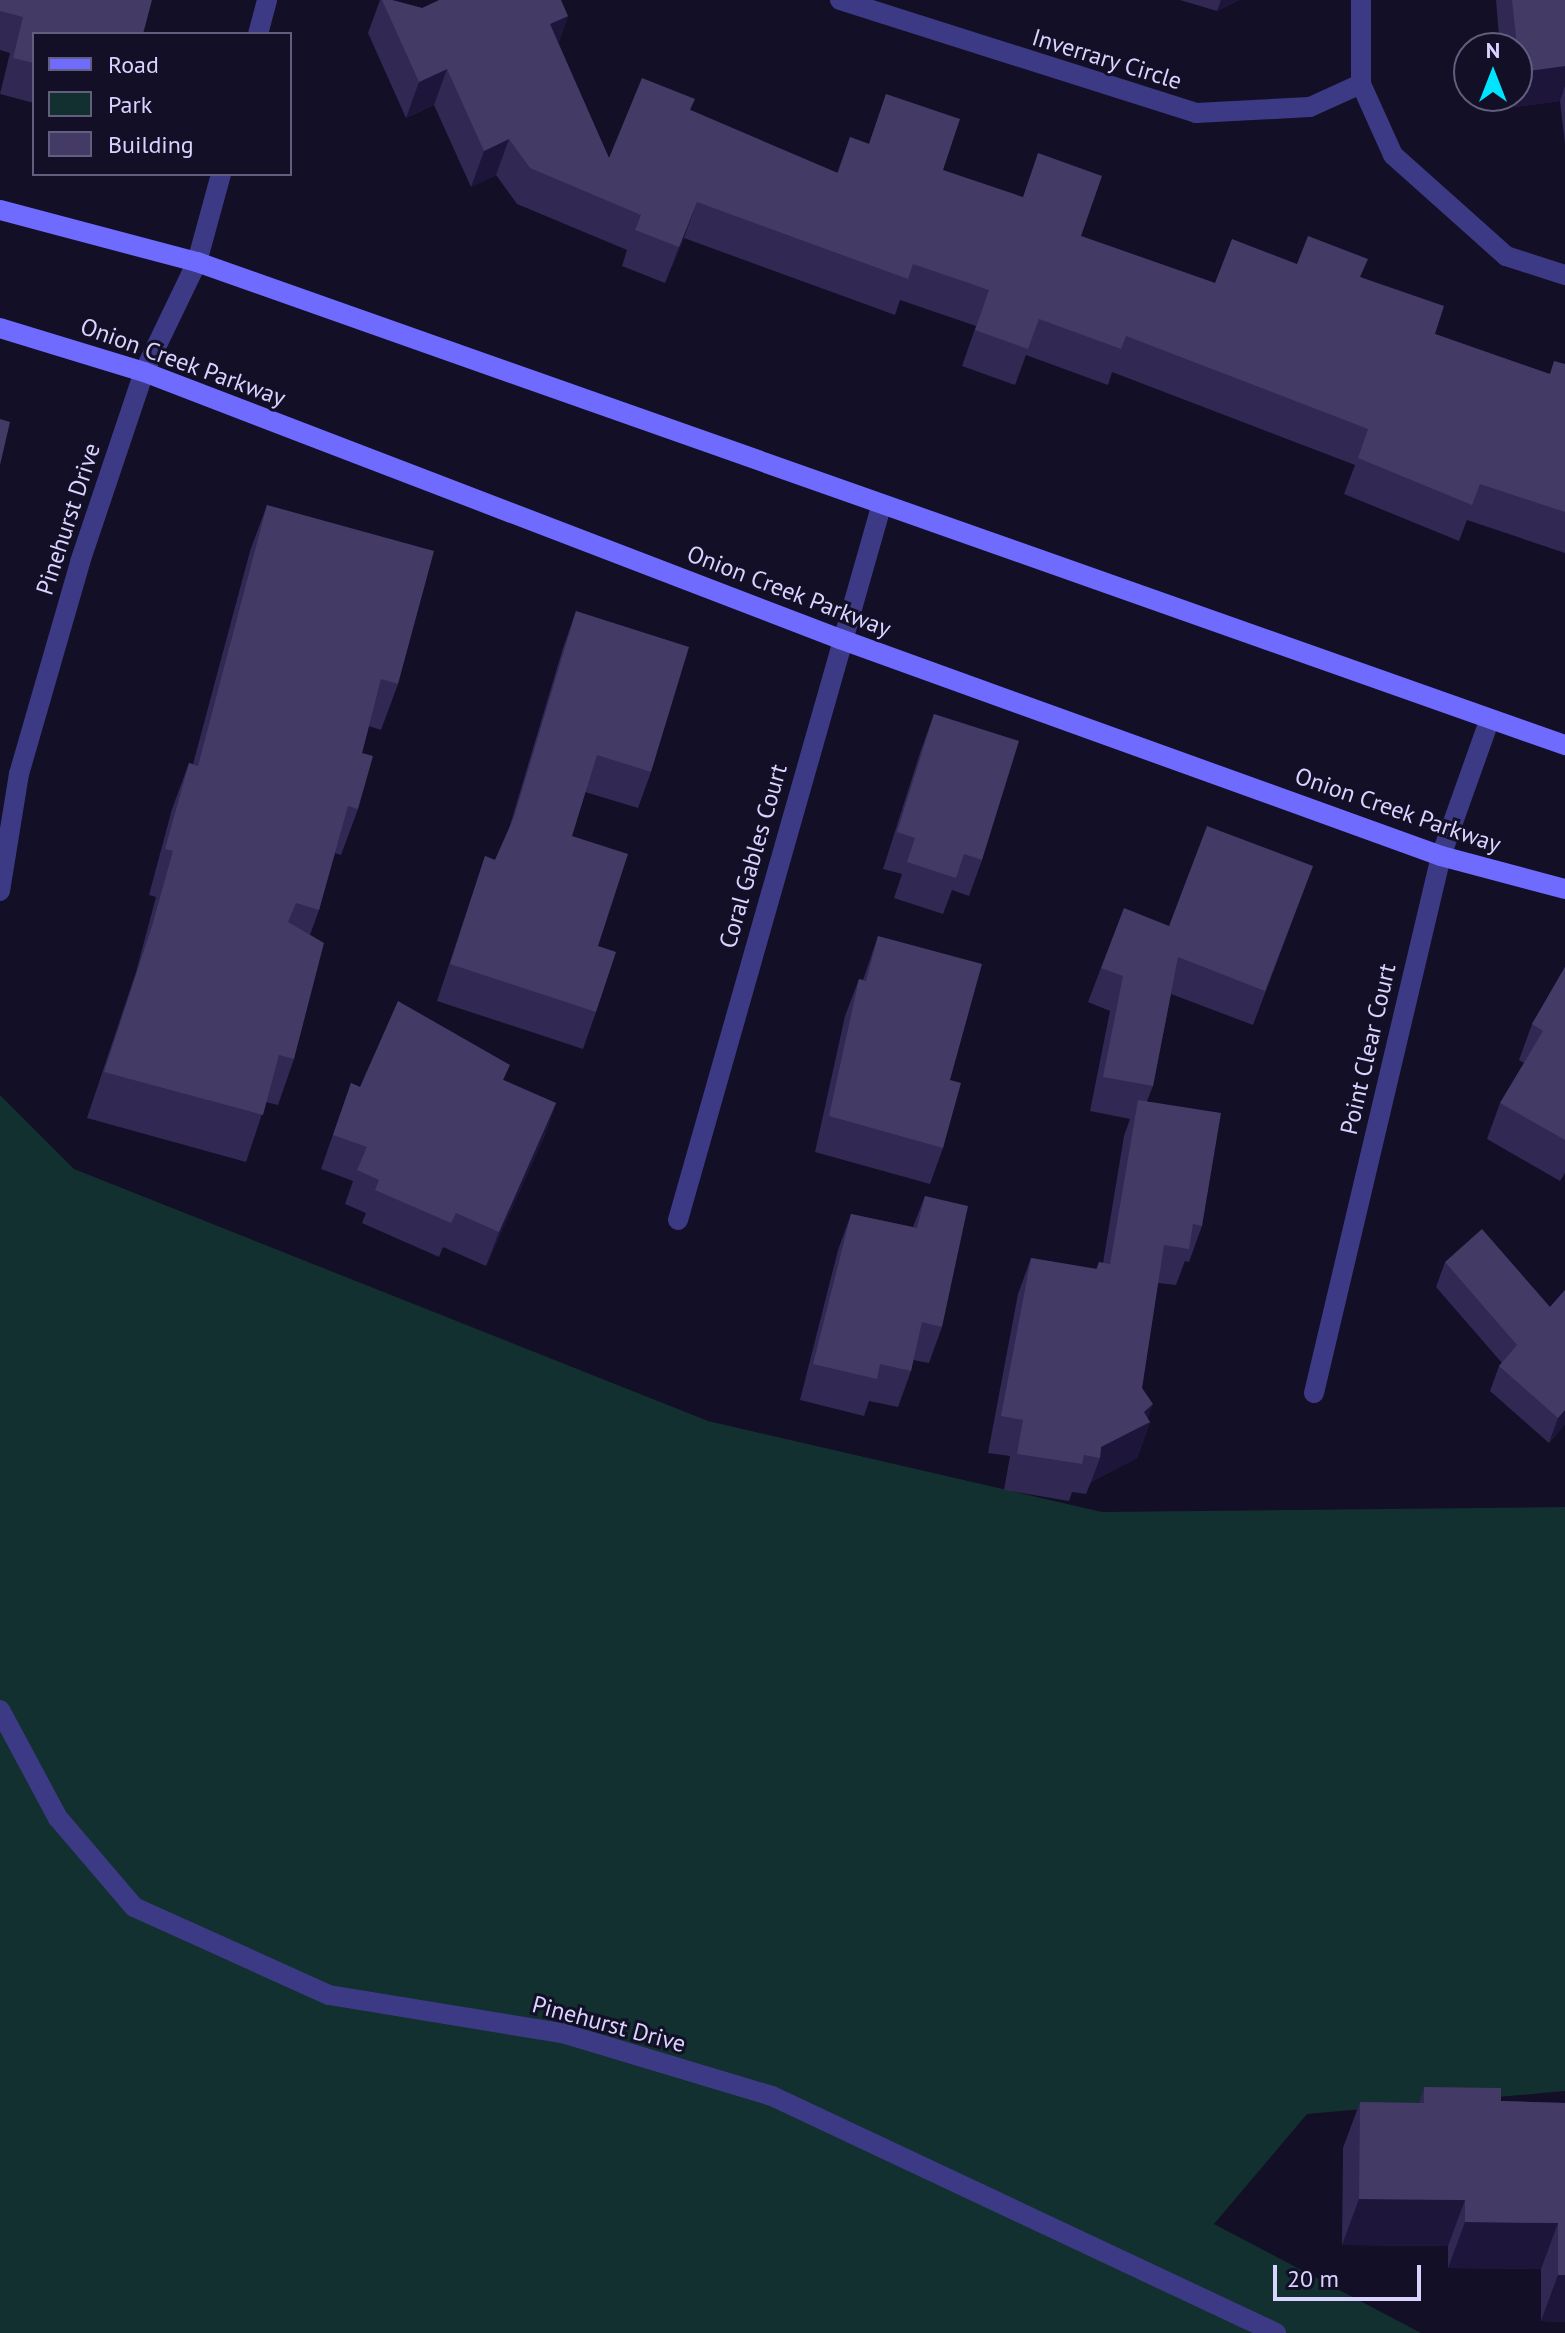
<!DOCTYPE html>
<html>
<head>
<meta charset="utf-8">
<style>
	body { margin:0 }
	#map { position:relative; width:1565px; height:2333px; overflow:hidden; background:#130f26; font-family:"PT Sans",sans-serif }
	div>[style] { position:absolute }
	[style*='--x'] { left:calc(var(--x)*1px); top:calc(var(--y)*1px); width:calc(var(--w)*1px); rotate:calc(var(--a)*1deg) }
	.green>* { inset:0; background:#12302f }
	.street>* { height:20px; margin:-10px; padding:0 10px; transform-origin:10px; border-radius:10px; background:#3d3a85 }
	.secondary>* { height:20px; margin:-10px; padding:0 10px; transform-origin:10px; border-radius:10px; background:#6f6bff }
	.wall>* { inset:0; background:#312854 }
	.shaded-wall>* { inset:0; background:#1d163a }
	.building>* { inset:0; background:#433a66 }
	span { translate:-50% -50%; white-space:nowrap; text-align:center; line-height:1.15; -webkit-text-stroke:6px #130f26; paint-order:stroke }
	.street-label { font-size:24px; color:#d9d4ff }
	.legend { position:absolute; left:32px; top:32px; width:260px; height:144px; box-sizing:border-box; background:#130f26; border:2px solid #625e7d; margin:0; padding:10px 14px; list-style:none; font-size:24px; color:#d9d4ff }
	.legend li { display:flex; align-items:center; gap:16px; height:40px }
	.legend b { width:40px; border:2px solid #625e7d }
	.north { position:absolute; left:1453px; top:32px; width:80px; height:80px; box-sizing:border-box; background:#130f26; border:2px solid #625e7d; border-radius:50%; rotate:0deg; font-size:22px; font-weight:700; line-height:32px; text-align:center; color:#d9d4ff }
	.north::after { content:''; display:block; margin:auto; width:28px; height:36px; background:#00e5ff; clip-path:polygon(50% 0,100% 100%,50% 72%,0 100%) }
	.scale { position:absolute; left:1273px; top:2265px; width:148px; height:36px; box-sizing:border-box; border:4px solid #d9d4ff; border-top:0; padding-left:10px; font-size:24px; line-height:28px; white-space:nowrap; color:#d9d4ff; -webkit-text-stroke:6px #130f26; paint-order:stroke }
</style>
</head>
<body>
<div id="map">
	<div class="green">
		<i style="clip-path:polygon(0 1095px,74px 1169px,708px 1421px,1102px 1512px,1565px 1507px,1565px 2091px,1307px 2114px,1214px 2224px,1421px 2333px,0 2333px)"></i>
	</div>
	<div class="street">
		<i style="--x:840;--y:0;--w:374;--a:17.6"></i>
		<i style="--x:1196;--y:113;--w:114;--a:-3"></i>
		<i style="--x:1310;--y:107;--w:56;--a:-24.3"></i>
		<i style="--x:1361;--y:0;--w:84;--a:90"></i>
		<i style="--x:1361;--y:84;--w:78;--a:65.7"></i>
		<i style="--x:1393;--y:155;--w:152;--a:41.8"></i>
		<i style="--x:1506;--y:256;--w:62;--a:17.9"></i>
		<i style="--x:258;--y:34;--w:35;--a:-75"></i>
		<i style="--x:0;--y:891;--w:119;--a:-80.8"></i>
		<i style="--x:19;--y:774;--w:221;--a:-73.9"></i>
		<i style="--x:80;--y:562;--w:200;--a:-71.4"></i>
		<i style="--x:144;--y:372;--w:122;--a:-64.3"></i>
		<i style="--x:197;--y:262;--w:91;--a:-74.7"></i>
		<i style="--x:678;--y:1220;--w:741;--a:-74.11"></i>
		<i style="--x:1314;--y:1393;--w:552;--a:-76.69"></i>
		<i style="--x:1441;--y:856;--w:143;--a:-70.4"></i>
		<i style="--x:0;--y:1710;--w:123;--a:61.8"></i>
		<i style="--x:58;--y:1818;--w:117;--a:49.5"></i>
		<i style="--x:134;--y:1907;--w:214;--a:24.3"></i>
		<i style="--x:329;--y:1995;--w:236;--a:9.3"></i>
		<i style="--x:562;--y:2033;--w:219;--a:16.7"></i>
		<i style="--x:772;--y:2096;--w:557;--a:25.18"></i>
	</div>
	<div class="secondary">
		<i style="--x:0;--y:210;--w:204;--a:14.8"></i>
		<i style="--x:197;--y:262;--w:1451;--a:19.45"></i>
		<i style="--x:0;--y:328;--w:151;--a:17"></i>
		<i style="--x:144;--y:372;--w:745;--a:20.99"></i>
		<i style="--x:840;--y:639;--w:639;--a:19.85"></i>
		<i style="--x:1441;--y:856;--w:128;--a:14.9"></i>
	</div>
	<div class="wall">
		<i style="clip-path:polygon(0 0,152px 0,34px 34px,34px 103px,0 94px,10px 53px,0 50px)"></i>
		<i style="clip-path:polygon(380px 0,392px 0,422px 8px,568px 16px,558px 44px,609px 158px,691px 110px,837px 173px,850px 137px,869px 144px,886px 94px,943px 170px,1081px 236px,1215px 283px,1297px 264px,1361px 277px,1435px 334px,1549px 374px,1565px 364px,1565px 553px,1467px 520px,1459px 541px,1344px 494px,1355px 465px,1112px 372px,1108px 385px,1026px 355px,1015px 385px,962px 366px,976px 326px,900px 300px,895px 315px,684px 238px,665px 283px,622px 266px,627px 250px,517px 204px,496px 175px,471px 187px,434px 105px,406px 118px,368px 33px)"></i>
		<i style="clip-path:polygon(1180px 0,1239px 0,1217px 11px)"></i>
		<i style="clip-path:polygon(1496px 0,1565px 0,1565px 144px,1560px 101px,1506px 108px,1505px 96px,1517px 96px,1517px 48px,1500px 48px)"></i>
		<i style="clip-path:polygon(267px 505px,398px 684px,381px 730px,369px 726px,362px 753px,358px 809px,341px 855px,335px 853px,319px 910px,310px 935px,294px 1059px,278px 1105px,266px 1102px,246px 1162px,87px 1118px,136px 972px,156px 897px,149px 895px,172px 809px,189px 763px,193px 764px,250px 551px)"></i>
		<i style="clip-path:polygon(576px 611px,651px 772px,638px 808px,585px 792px,572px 836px,598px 946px,596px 1012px,583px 1049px,437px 1001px,485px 856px,495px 860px,508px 832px,563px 648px)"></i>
		<i style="clip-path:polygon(934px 714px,982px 860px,969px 896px,952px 890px,943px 914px,894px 898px,902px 874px,883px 869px,921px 750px)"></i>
		<i style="clip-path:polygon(1313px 866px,1253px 1025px,1171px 994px,1153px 1086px,1147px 1101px,1202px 1226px,1189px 1262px,1185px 1261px,1176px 1285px,1158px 1283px,1142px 1388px,1148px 1419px,1150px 1422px,1137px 1458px,1091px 1482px,1086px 1494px,1072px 1492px,1069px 1501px,1004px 1490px,1010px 1456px,988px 1453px,1018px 1294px,1031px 1258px,1096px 1269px,1099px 1262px,1103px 1263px,1124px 1136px,1130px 1119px,1090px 1111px,1110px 1011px,1088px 1002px,1101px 968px,1169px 926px)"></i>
		<i style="clip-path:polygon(878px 936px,950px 1080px,943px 1148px,930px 1184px,815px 1152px,845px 1016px,859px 979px,863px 980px)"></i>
		<i style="clip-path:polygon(1565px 967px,1565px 1173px,1560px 1181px,1487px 1139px,1500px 1103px,1524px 1063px,1519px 1060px,1532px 1024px)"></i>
		<i style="clip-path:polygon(504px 1080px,556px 1103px,544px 1137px,486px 1266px,443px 1247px,439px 1257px,362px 1223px,366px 1213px,345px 1204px,353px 1181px,321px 1169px,351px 1083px,360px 1087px)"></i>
		<i style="clip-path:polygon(925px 1196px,942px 1327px,929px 1363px,913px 1360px,911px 1371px,898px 1407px,869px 1401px,864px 1416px,800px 1400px,838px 1250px,851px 1214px,913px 1227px)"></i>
		<i style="clip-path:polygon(1445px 1262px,1550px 1307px,1565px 1290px,1565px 1424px,1549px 1443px,1490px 1391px,1499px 1366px,1502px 1363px,1436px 1287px)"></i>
		<i style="clip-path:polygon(1424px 2087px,1501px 2101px,1565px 2103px,1565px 2322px,1541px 2321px,1541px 2269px,1448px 2268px,1448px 2246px,1342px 2245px,1343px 2148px,1360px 2102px,1419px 2103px)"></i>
	</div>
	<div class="shaded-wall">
		<i style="clip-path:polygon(1221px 0,1239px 0,1217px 11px)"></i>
		<i style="clip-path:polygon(568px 16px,555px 52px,550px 24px)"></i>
		<i style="clip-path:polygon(1565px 66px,1565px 86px,1560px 101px,1506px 108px,1511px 96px,1517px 96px,1517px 79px,1520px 72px)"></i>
		<i style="clip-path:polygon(447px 69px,434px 105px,406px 118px,419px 82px)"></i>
		<i style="clip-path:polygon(509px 139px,496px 175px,471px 187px,484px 151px)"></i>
		<i style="clip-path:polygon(697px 202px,684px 238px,665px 283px,679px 247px)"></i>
		<i style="clip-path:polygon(556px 1103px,544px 1137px,486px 1266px,499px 1232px)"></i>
		<i style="clip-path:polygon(1153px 1404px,1146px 1424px,1150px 1422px,1137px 1458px,1091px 1482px,1100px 1458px,1101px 1447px)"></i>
		<i style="clip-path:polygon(1565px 1410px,1565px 1424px,1549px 1443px,1558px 1418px)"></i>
		<i style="clip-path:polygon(1359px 2199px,1465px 2200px,1448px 2246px,1342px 2245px)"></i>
		<i style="clip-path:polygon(1465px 2222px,1558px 2223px,1541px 2269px,1448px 2268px)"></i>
		<i style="clip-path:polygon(1558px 2275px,1565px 2275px,1565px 2322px,1541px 2321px)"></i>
	</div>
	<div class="building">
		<i style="clip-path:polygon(0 0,152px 0,143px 34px,34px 34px,34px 63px,13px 58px,23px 17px,0 11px)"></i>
		<i style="clip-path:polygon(382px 0,392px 0,422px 8px,439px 0,561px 0,568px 16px,550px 24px,609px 158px,642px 78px,695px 99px,690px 110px,838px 173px,850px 137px,869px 144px,886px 94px,960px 119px,943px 170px,1023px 197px,1038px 153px,1102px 176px,1081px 236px,1215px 283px,1232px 239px,1297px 264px,1308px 236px,1368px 259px,1360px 277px,1444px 306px,1435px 334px,1550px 374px,1554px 361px,1565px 364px,1565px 512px,1480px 484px,1472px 505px,1358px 458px,1368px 429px,1126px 336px,1121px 349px,1039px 319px,1028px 349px,975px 330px,989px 290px,913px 264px,908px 279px,697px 202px,679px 247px,635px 230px,641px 215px,530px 168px,509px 139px,484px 151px,447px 69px,419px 82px)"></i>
		<i style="clip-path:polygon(1512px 0,1565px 0,1565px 66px,1520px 72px)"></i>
		<i style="clip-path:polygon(0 419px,10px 422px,0 465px)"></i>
		<i style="clip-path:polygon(267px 505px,434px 551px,398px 684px,381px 679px,362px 753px,373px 756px,358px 809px,348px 806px,319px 910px,296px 903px,288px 922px,324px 943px,294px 1059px,279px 1055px,263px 1115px,104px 1072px,152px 926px,173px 851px,165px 849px,189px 763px,198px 766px)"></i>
		<i style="clip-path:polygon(576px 611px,689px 647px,651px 772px,597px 755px,572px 836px,628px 854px,598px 946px,616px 952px,596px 1012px,450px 964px,485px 856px,495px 860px,514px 817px)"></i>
		<i style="clip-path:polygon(934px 714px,1019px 741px,982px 860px,964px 854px,956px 878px,907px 862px,915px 838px,897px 832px)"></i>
		<i style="clip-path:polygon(1207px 826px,1313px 866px,1265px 991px,1178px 957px,1153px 1086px,1103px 1077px,1123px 976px,1101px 968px,1124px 908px,1169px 926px)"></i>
		<i style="clip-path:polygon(878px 936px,982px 964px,950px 1080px,961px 1083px,943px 1148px,829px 1116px,859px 979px,866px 981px)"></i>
		<i style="clip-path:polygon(1565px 967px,1565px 1140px,1500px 1103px,1543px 1031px,1532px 1024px)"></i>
		<i style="clip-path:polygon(398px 1001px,510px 1065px,503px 1080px,556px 1103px,499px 1232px,456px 1213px,451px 1223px,375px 1190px,379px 1180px,357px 1170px,367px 1147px,333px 1135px,351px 1083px,360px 1087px)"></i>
		<i style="clip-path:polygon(1138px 1100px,1221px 1113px,1202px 1226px,1193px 1224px,1189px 1249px,1164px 1245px,1142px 1388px,1153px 1404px,1144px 1412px,1150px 1422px,1101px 1447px,1100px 1458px,1084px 1455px,1082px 1464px,1017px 1454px,1023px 1420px,1001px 1416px,1031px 1258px,1097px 1269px,1099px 1262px,1110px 1264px)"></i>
		<i style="clip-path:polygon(925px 1196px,968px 1206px,942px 1327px,922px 1322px,911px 1371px,880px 1364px,877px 1379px,813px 1364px,851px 1214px,917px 1228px)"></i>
		<i style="clip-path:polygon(1482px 1229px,1550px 1307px,1565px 1290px,1565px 1410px,1558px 1418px,1499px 1366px,1517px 1345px,1445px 1262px)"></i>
		<i style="clip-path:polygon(1424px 2087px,1501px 2088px,1501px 2101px,1565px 2103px,1565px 2275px,1558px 2275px,1558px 2223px,1465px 2222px,1465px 2200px,1359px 2199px,1360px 2102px,1424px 2103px)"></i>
	</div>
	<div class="street-label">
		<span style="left:1107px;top:59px;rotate:17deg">Inverrary Circle</span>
		<span style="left:183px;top:362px;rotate:20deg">Onion Creek Parkway</span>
		<span style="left:68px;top:519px;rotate:-72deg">Pinehurst Drive</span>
		<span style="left:789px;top:591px;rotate:21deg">Onion Creek Parkway</span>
		<span style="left:1398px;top:810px;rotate:19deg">Onion Creek Parkway</span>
		<span style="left:753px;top:856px;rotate:-74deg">Coral Gables Court</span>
		<span style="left:1368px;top:1049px;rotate:-77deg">Point Clear Court</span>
		<span style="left:609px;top:2024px;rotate:15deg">Pinehurst Drive</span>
	</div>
	<ul class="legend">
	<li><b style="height:10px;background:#6f6bff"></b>Road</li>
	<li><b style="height:22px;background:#12302f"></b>Park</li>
	<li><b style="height:22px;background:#433a66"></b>Building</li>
	</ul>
	<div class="north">N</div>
	<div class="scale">20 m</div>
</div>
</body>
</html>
